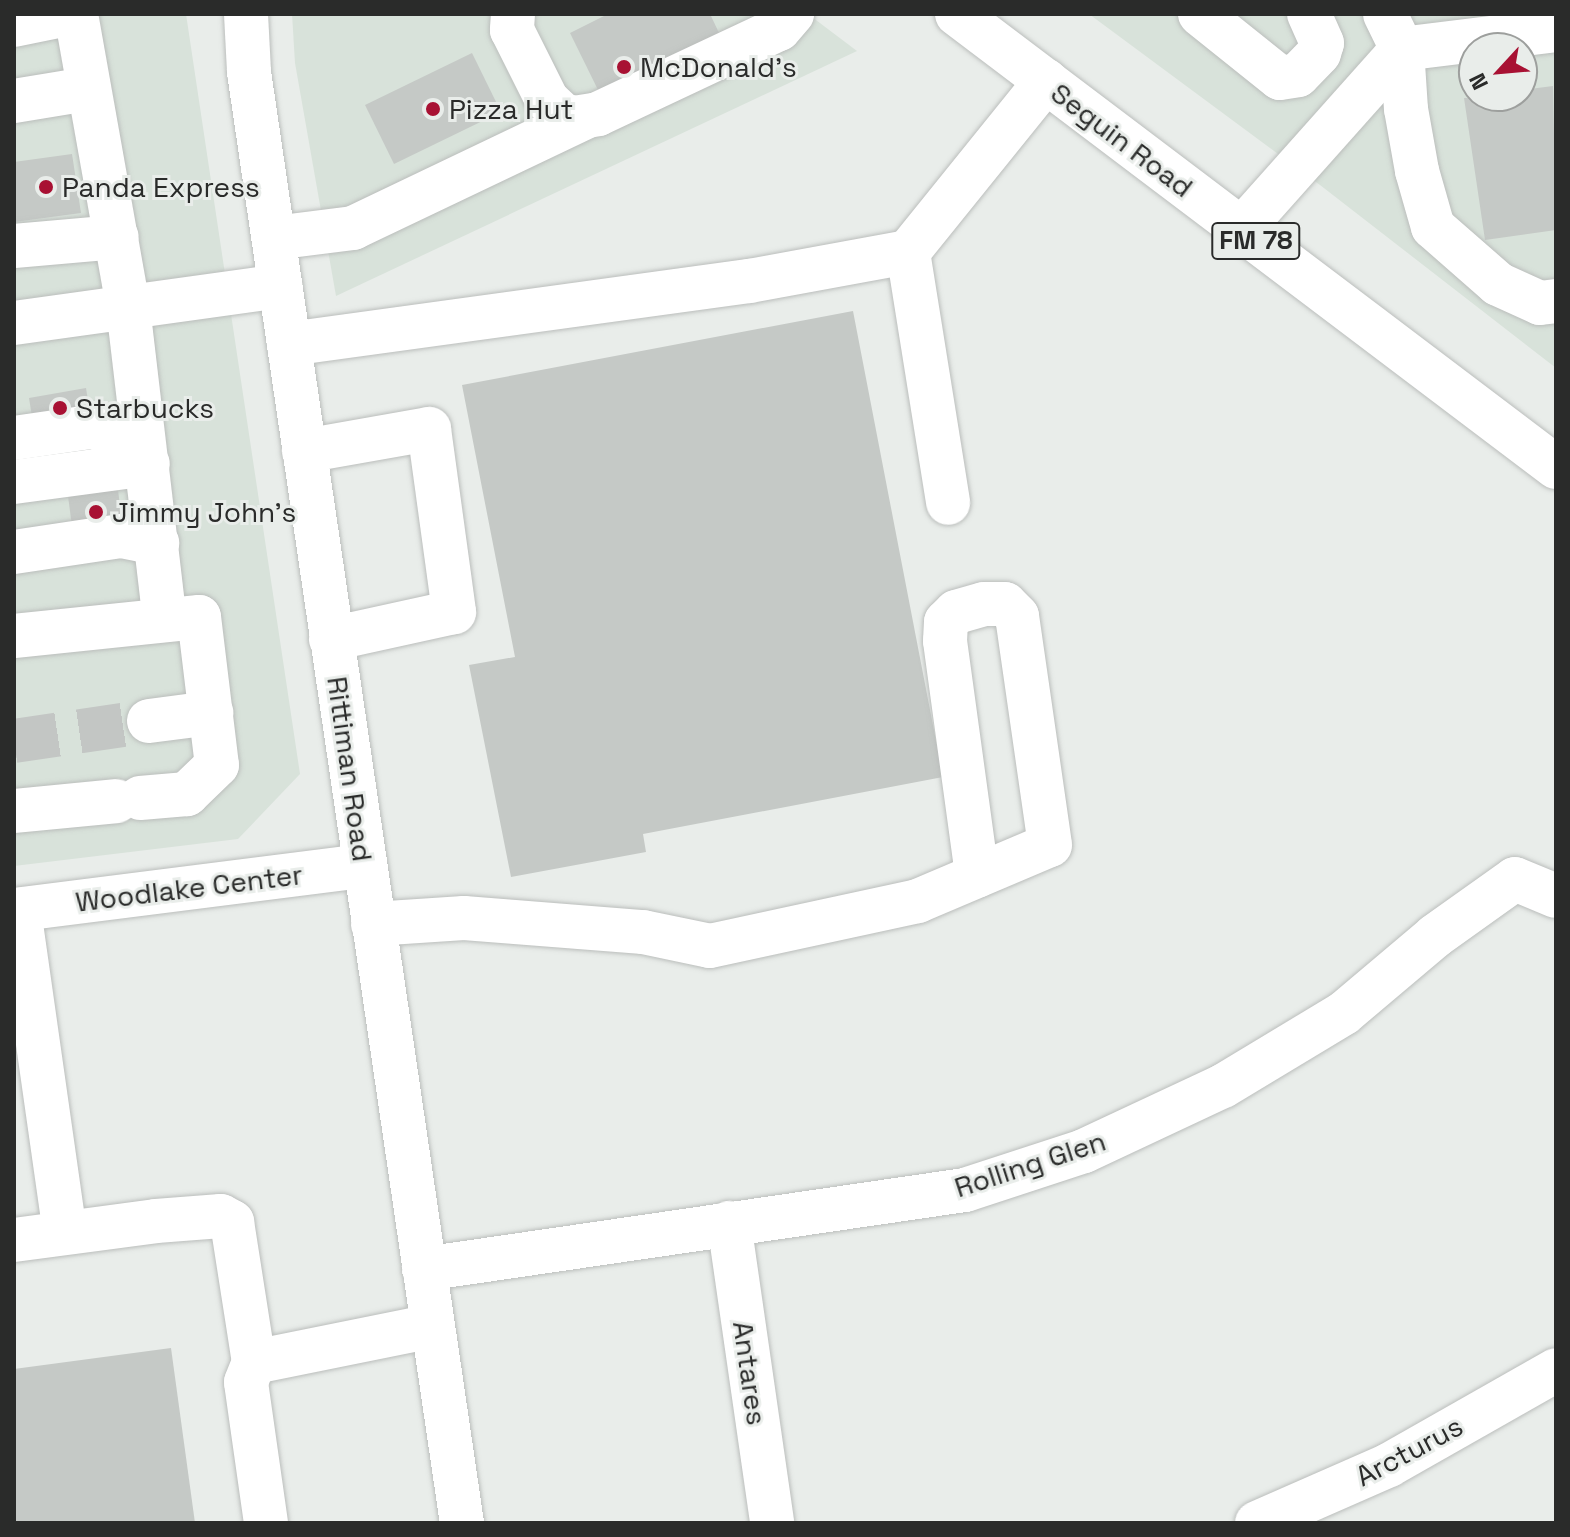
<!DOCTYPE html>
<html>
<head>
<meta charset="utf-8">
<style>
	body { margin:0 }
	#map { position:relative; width:1570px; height:1537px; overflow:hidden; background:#e9edea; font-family:"Space Grotesk",sans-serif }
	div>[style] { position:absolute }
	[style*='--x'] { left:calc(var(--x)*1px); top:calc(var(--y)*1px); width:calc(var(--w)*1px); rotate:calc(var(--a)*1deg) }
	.built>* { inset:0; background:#d8e2da }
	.building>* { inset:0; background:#c5c9c6 }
	.minor-tunnel>* { height:44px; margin-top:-22px; transform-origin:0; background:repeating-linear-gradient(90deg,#c3c6c4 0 44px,transparent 0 66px) }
	.roads { filter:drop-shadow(0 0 2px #bbbebc) drop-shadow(0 0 2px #bbbebc) }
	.minor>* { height:44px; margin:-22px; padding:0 22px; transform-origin:22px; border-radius:22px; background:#fff }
	.major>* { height:44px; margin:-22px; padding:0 22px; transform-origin:22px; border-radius:22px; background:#fff }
	.dots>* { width:22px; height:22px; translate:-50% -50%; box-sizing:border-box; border:4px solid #e9edea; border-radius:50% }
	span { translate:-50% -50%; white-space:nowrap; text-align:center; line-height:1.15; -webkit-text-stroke:6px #e9edea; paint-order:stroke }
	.shield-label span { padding:2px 6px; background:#e9edea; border:2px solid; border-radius:6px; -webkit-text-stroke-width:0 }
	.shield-label { font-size:26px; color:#2a2b2a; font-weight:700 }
	.poi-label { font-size:28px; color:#2a2b2a }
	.left { translate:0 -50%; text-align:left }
	.street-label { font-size:28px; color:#2a2b2a }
	.frame { position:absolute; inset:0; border:16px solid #2a2b2a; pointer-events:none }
	.north { position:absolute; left:1458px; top:32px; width:80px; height:80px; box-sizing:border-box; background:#e9edea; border:2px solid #9d9f9d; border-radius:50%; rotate:244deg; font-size:22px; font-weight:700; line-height:32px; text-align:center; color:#2a2b2a }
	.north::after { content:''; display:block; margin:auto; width:28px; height:36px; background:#a81133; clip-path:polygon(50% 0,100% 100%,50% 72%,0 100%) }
</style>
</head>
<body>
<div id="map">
	<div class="built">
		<i style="clip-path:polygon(14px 14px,186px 14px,300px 774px,238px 839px,14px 866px)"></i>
		<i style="clip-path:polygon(292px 14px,808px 14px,857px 51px,336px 296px,295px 63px)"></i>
		<i style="clip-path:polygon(evenodd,1089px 14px,1556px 14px,1556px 368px,1320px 185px,1089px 14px,1474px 48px,1522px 48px,1522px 96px,1474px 96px,1474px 48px)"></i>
	</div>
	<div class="building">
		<i style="clip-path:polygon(608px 14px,710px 14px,721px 37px,601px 96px,570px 33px)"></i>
		<i style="clip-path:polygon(472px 53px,501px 112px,394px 164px,365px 105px)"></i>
		<i style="clip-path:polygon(1553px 86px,1556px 230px,1485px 240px,1464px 98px,1522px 96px,1522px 90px)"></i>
		<i style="clip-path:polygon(72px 154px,81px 213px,14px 222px,14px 162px)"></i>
		<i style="clip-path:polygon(853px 311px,943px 777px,643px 834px,646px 852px,511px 877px,469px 665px,515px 657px,462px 385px)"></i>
		<i style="clip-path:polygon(86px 388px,91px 419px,34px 429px,29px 398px)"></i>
		<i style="clip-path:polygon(118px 490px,123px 529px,73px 534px,68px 496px)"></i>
		<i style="clip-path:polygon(171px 1348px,195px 1523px,14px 1523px,14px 1369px)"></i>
	</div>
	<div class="minor-tunnel">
		<i style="--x:14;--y:741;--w:136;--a:-8.4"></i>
	</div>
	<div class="roads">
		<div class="minor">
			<i style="--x:76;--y:14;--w:298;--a:79.9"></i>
			<i style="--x:128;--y:307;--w:315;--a:83.3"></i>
			<i style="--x:513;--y:14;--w:16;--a:94"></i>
			<i style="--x:512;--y:30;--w:78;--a:63.4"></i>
			<i style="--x:547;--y:100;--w:22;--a:43"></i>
			<i style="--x:563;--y:115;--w:11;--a:15"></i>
			<i style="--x:574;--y:118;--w:24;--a:-9"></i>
			<i style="--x:598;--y:114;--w:200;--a:-25.2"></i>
			<i style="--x:779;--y:29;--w:20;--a:-49"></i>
			<i style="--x:1200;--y:14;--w:102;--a:38.7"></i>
			<i style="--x:1280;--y:78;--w:18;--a:-9"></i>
			<i style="--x:1298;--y:75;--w:30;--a:-46"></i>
			<i style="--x:1319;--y:53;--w:10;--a:-73"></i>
			<i style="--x:1322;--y:43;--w:32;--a:-114"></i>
			<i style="--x:1385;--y:14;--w:39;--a:64"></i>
			<i style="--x:1402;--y:49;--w:60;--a:86.2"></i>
			<i style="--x:1406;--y:109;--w:63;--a:79.9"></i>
			<i style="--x:1417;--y:171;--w:58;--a:74.1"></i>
			<i style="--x:1433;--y:227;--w:86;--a:41.2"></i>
			<i style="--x:1498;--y:284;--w:46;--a:24.3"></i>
			<i style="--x:1540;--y:303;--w:16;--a:-7"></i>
			<i style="--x:14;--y:25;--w:55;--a:-11.5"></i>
			<i style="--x:14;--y:101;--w:74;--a:-9.3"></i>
			<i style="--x:1241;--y:230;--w:242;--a:-48.3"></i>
			<i style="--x:1402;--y:49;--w:155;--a:-7"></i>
			<i style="--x:274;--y:238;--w:80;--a:-7.2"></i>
			<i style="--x:353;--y:228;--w:258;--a:-25.5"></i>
			<i style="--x:14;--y:246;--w:103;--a:-5"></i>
			<i style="--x:908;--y:252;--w:254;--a:80.9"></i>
			<i style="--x:14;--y:323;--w:269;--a:-7.9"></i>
			<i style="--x:289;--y:344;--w:465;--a:-7.8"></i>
			<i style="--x:750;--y:281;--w:161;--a:-10.4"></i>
			<i style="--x:908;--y:252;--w:220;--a:-51.1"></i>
			<i style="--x:14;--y:438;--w:84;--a:-8.2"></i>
			<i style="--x:97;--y:426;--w:26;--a:39"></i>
			<i style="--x:304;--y:451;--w:127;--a:-10"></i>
			<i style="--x:429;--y:429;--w:185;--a:82.2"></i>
			<i style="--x:454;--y:612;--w:126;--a:167.6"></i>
			<i style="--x:14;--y:482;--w:135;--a:-7.7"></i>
			<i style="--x:14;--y:552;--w:108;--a:-8.5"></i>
			<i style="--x:121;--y:536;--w:37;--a:11"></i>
			<i style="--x:14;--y:636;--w:186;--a:-5.9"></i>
			<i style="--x:199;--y:617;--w:149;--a:83.1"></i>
			<i style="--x:217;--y:765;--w:42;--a:136"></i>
			<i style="--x:187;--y:794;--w:47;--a:175.1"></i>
			<i style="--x:149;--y:721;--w:63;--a:-7.4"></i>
			<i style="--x:14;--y:811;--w:103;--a:-5.5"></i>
			<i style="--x:14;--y:910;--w:353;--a:-7.2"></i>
			<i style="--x:19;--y:910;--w:325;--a:81.9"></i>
			<i style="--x:373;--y:924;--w:91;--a:-3.8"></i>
			<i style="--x:464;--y:918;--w:180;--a:4.5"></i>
			<i style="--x:643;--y:932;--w:68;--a:11.8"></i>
			<i style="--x:710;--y:946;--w:213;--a:-12.2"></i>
			<i style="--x:918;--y:901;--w:143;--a:-23"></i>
			<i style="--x:1050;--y:845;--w:231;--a:-98.2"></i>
			<i style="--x:1017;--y:616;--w:17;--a:-135"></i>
			<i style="--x:1005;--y:604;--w:21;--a:180"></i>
			<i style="--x:984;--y:604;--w:29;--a:164"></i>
			<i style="--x:956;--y:612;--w:14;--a:135"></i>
			<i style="--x:946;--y:622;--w:19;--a:93"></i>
			<i style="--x:945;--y:641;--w:237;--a:82.2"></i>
			<i style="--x:729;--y:1223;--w:303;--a:81.8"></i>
			<i style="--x:14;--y:1240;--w:143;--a:-7.6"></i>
			<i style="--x:156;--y:1221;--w:65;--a:-4.4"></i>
			<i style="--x:221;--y:1216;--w:13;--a:29"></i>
			<i style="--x:232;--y:1222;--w:142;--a:81.1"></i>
			<i style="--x:424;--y:1269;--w:547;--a:-8.31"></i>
			<i style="--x:965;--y:1190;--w:125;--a:-18.1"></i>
			<i style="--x:1084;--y:1151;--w:153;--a:-25.1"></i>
			<i style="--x:1223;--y:1086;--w:141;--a:-31.1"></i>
			<i style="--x:1344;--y:1013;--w:119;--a:-40.2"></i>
			<i style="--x:1435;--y:936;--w:98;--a:-35.5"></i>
			<i style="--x:1515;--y:879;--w:44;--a:22.5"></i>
			<i style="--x:266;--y:1523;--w:142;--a:-98.1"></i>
			<i style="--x:246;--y:1382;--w:22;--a:-68"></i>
			<i style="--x:254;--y:1362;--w:182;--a:-11.4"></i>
			<i style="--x:1257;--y:1523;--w:144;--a:-23.7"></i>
			<i style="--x:1389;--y:1465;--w:192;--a:-29.6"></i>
		</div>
		<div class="major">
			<i style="--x:246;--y:14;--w:58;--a:87"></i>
			<i style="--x:249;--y:72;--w:1467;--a:81.65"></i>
			<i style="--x:957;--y:14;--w:751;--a:37.1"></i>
		</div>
	</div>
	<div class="dots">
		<i style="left:624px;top:67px;background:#a81133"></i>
		<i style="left:433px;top:109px;background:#a81133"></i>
		<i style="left:46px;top:187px;background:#a81133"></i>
		<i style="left:60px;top:408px;background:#a81133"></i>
		<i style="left:96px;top:512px;background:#a81133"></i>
	</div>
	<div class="shield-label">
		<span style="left:1256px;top:241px">FM 78</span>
	</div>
	<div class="poi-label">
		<span class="left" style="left:640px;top:67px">McDonald's</span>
		<span class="left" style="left:449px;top:109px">Pizza Hut</span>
		<span class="left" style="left:62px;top:187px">Panda Express</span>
		<span class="left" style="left:76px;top:408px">Starbucks</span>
		<span class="left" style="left:112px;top:512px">Jimmy John's</span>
	</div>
	<div class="street-label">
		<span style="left:1122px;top:140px;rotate:37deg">Seguin Road</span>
		<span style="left:350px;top:769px;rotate:82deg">Rittiman Road</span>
		<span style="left:189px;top:888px;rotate:-7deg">Woodlake Center</span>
		<span style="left:1030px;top:1164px;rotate:-18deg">Rolling Glen</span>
		<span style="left:750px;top:1373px;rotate:82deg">Antares</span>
		<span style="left:1409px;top:1451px;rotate:-28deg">Arcturus</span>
	</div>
	<div class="frame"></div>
	<div class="north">N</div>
</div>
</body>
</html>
